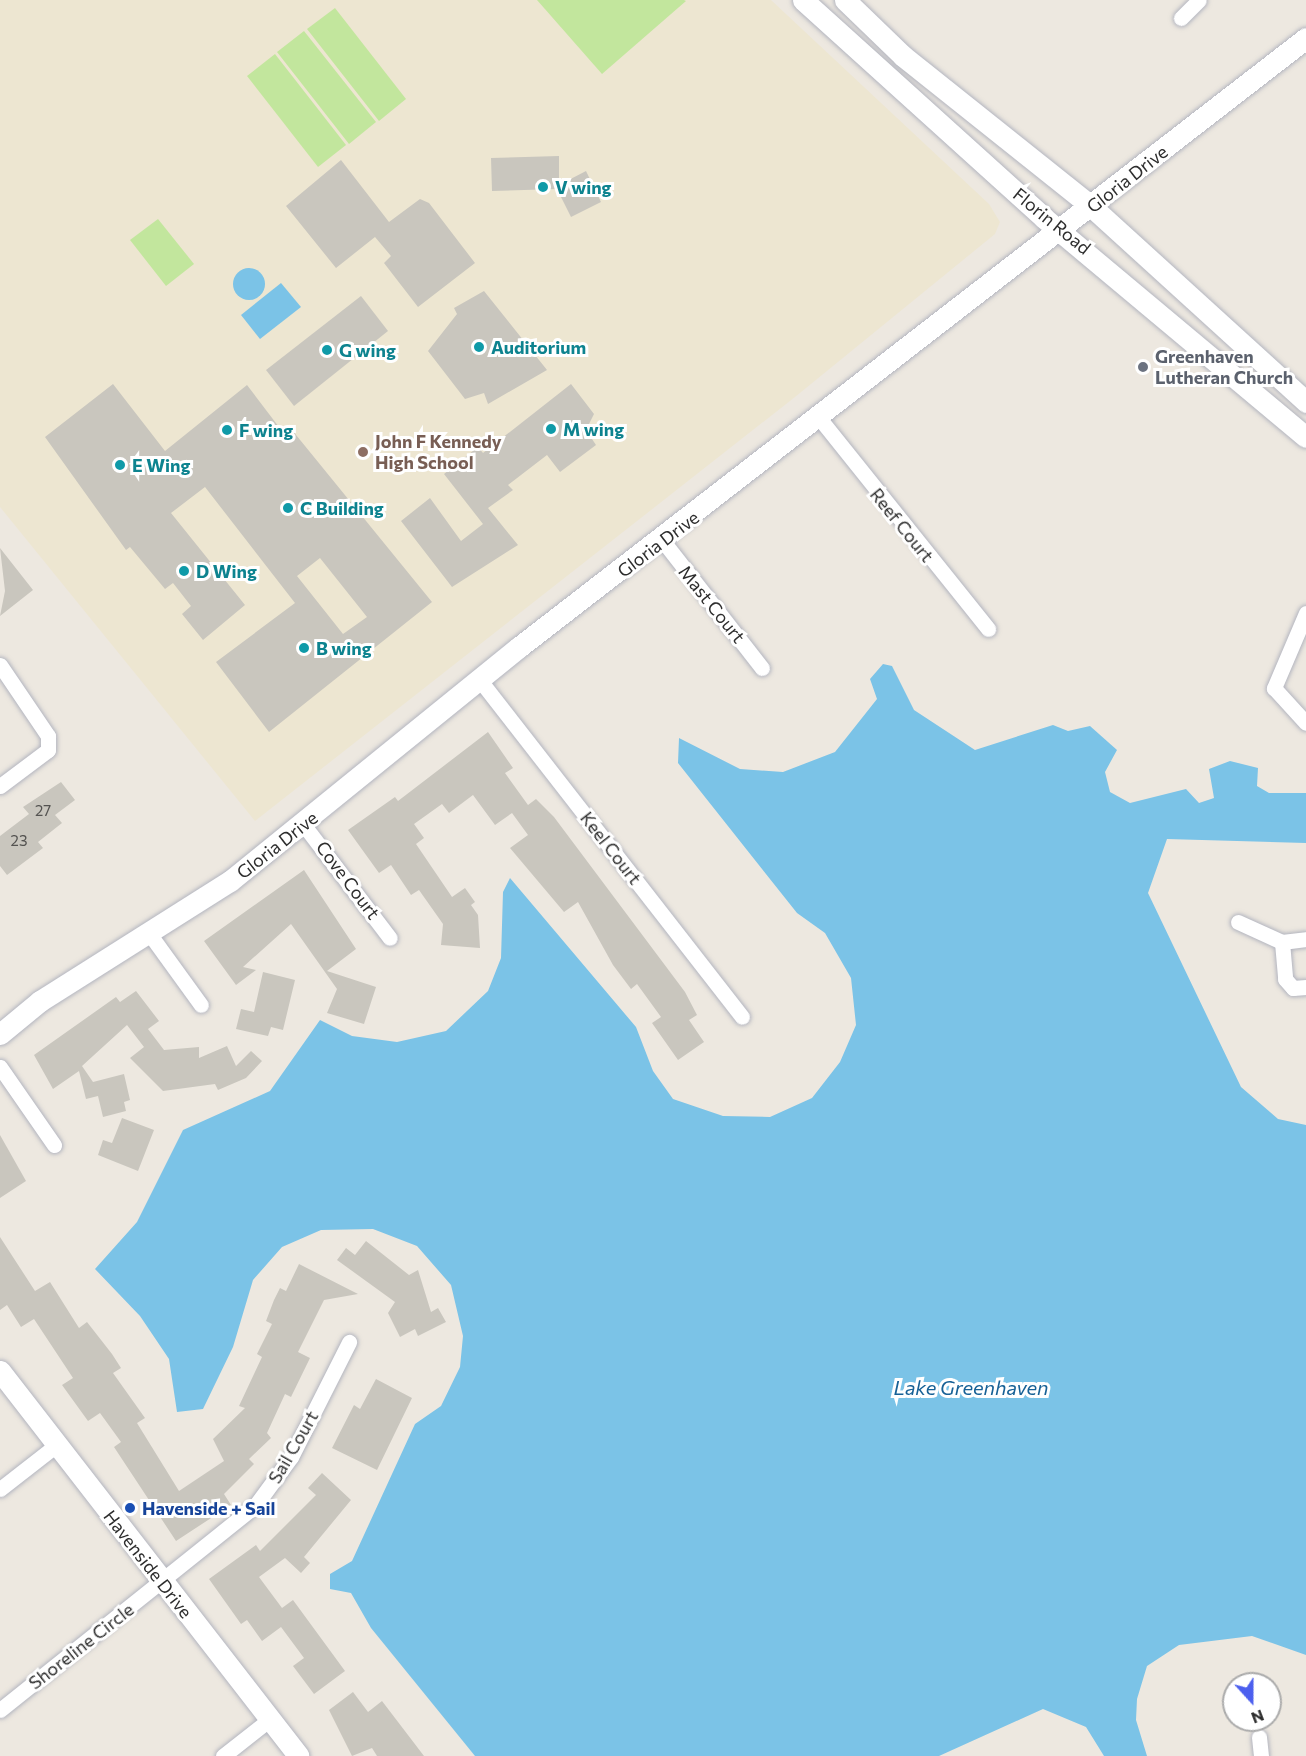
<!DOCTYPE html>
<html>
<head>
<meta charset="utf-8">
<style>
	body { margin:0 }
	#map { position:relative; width:1306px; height:1756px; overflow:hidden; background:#ede8e0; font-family:Commissioner,sans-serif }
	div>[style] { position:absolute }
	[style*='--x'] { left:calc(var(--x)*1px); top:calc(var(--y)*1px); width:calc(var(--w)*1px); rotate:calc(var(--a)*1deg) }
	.education>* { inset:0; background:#ede6d1 }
	.pitch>* { inset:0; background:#c2e69d }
	.water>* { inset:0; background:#7bc3e7 }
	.round { border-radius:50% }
	.building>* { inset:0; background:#c9c6be }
	.roads { filter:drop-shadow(0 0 2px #b3b5bf) drop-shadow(0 0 2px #b3b5bf) }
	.street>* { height:15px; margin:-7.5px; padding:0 7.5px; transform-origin:7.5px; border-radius:7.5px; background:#fff }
	.secondary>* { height:21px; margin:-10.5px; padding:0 10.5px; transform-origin:10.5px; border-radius:10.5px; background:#fff }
	.dots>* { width:16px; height:16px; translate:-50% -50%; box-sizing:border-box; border:3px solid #fff; border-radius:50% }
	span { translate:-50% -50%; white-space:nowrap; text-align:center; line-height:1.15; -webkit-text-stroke:6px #fff; paint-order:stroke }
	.number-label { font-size:15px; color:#545351 }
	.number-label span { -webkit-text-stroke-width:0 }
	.street-label { font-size:18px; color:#2d2d2d }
	.culture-label { font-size:18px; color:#0d838f; font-weight:700 }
	.left { translate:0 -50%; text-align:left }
	.worship-label { font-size:18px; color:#5b616d; font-weight:700 }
	.education-label { font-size:18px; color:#785e54; font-weight:700 }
	.transit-label { font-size:18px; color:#164399; font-weight:700 }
	.water-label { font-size:20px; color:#176196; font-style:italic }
	.north { position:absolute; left:1222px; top:1672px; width:60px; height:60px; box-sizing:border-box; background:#fff; border:2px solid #ababab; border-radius:50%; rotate:159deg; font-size:16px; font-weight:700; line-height:24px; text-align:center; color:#2d2d2d }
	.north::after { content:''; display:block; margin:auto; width:21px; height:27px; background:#4c5fee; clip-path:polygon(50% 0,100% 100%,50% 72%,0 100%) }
</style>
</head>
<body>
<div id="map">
	<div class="education">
		<i style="clip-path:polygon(0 0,771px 0,989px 204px,1000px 222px,995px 234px,795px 397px,255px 821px,0 507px)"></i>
	</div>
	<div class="pitch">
		<i style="clip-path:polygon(537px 0,684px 0,686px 1px,602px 74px)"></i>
		<i style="clip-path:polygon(335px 8px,406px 99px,379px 121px,307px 29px)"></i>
		<i style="clip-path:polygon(304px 31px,376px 122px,349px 144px,277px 52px)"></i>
		<i style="clip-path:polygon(275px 54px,346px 145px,318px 167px,247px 76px)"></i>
		<i style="clip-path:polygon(158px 219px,194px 264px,166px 286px,130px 240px)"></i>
	</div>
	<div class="water">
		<i class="round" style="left:233px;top:268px;width:32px;height:32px"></i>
		<i style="clip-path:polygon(281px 283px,301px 307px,260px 339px,241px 315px)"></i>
		<i style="clip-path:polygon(883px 664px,892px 666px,914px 710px,975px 750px,1053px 725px,1068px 731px,1090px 726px,1117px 750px,1105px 772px,1110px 792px,1130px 803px,1186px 789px,1199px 803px,1214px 798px,1209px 769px,1230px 761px,1258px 768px,1257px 786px,1269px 793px,1306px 793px,1306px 843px,1167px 839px,1148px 893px,1241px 1087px,1278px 1119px,1306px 1125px,1306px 1655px,1252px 1636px,1179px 1645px,1147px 1666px,1137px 1699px,1136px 1720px,1147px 1756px,1104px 1756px,1086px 1727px,1043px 1709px,939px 1756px,475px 1756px,371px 1628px,351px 1593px,330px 1589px,330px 1574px,352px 1561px,415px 1424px,441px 1406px,460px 1367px,463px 1336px,451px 1285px,417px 1246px,373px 1229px,321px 1230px,282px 1247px,253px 1280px,233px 1347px,203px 1409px,177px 1412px,169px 1359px,140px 1316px,95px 1269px,137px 1222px,183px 1130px,270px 1091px,320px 1020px,352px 1036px,397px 1042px,446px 1031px,488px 991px,501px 958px,503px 892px,510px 878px,636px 1027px,653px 1071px,673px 1099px,723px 1116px,770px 1117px,812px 1098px,840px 1062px,856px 1025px,851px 978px,825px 933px,797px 913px,678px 763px,679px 738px,740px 769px,783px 772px,835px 752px,877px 699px,870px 679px)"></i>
	</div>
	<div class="building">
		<i style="clip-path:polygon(559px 156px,559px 185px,586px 171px,601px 202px,571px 217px,557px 189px,492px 191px,491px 158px)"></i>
		<i style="clip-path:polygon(341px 160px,389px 222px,420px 199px,429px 203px,475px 263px,418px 307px,384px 263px,391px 256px,375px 237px,336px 268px,286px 206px)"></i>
		<i style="clip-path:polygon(484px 291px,547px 370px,488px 404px,484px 393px,465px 399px,428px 351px,457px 314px,454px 308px)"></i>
		<i style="clip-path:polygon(361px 296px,388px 331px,294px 406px,266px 370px)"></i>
		<i style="clip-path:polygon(evenodd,113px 384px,165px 451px,247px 385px,285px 435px,292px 430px,432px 602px,269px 732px,216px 662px,295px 603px,205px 487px,171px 513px,245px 605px,203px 640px,182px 614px,191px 606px,173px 583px,165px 589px,130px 547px,126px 550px,45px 437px,113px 384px,320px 558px,367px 617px,343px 634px,297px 576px,320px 558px)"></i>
		<i style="clip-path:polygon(571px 384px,594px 414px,586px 430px,596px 445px,560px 472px,547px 455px,508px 485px,513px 490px,488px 508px,518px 545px,452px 587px,401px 521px,430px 498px,461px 541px,483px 524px,444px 474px,478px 447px,483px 453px)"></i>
		<i style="clip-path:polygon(0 548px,33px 590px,0 616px,5px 591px)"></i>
		<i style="clip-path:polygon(488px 732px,513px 768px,505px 773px,528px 805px,536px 799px,554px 817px,685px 992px,697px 1015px,689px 1020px,704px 1042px,678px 1060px,652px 1023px,661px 1017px,637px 984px,631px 989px,613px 965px,578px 902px,564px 912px,510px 848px,528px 835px,512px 813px,495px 825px,473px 795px,449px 813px,442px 804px,414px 824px,424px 838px,416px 844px,452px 897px,465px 888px,475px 902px,471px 905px,478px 915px,480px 948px,441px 945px,443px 924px,419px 890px,411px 895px,391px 865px,379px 873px,348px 830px,395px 797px,398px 801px)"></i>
		<i style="clip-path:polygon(61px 782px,75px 800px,55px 815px,62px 823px,38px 842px,43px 848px,7px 875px,0 866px,0 836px,29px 814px,23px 807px)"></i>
		<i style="clip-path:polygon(304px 870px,356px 949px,327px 971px,376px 987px,364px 1024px,327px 1013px,337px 989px,291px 924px,243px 967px,256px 970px,236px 985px,204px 941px)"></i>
		<i style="clip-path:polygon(263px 972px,295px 980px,283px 1030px,271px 1027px,268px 1036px,236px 1029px,241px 1009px,254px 1012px)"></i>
		<i style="clip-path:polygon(136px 991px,159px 1021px,148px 1029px,164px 1050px,199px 1047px,199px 1058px,227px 1046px,236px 1066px,251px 1051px,262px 1061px,246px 1078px,218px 1090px,215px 1084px,163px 1091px,130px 1058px,144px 1047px,127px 1025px,82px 1066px,93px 1082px,124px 1074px,130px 1100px,124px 1102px,126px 1111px,103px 1117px,98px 1096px,86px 1099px,79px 1071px,53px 1089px,34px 1055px,116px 997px,120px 1002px)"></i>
		<i style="clip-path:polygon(122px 1118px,154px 1130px,138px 1171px,98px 1155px,103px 1140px,112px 1143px)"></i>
		<i style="clip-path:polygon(0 1135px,26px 1181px,0 1198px)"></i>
		<i style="clip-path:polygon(0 1237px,35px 1291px,50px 1282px,79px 1328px,87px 1322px,112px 1354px,121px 1368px,113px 1373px,145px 1418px,137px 1423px,179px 1491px,224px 1461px,213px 1439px,245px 1408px,239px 1406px,262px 1357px,257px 1354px,272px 1324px,266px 1321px,274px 1300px,280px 1288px,286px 1291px,299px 1264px,358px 1294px,324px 1300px,298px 1352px,310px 1358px,291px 1397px,285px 1394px,267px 1433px,271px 1438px,249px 1459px,254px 1464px,224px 1494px,231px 1505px,176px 1541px,114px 1447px,121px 1442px,100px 1413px,88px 1421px,62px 1385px,73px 1378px,34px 1319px,21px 1327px,7px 1305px,0 1310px)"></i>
		<i style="clip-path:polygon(366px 1241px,409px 1275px,418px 1270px,431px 1312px,438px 1308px,446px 1322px,418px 1336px,415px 1329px,400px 1337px,388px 1313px,395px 1302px,337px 1260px,346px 1248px,355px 1255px)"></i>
		<i style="clip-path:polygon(376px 1379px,412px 1398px,377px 1470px,332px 1448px,354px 1405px,360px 1409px)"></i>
		<i style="clip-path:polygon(322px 1473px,351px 1500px,304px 1557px,310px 1563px,301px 1573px,285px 1558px,259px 1577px,282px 1608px,293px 1600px,345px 1671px,314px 1694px,293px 1666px,304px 1658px,281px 1627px,262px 1641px,247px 1620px,241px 1624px,209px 1579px,256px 1545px,260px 1551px,316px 1495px,308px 1488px)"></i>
		<i style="clip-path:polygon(353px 1692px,368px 1712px,382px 1701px,424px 1756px,377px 1756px,372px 1748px,352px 1756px,329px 1710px)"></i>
	</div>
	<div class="roads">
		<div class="street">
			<i style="--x:1181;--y:18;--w:25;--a:-45"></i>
			<i style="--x:820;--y:419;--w:269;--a:51.3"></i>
			<i style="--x:663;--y:541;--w:161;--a:52.1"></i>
			<i style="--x:1306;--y:613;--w:82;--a:113.1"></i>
			<i style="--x:1274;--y:688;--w:47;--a:47.6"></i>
			<i style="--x:0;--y:665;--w:86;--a:55.9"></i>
			<i style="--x:48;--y:736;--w:14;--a:90"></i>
			<i style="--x:48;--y:750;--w:60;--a:143.1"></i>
			<i style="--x:479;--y:679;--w:428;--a:52.1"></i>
			<i style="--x:303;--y:824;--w:143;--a:52.7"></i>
			<i style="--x:1238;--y:922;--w:48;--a:24.4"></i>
			<i style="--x:1282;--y:942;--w:24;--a:-7"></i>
			<i style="--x:151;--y:936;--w:85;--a:54.1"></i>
			<i style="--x:1282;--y:942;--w:37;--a:85"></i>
			<i style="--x:1285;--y:979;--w:12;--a:48"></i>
			<i style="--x:1293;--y:988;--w:13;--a:-4"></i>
			<i style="--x:0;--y:1067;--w:95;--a:55.3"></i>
			<i style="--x:0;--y:1489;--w:70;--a:-38"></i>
			<i style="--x:0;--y:1710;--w:327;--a:-38.7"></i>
			<i style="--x:255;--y:1506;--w:61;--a:-53.7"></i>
			<i style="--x:291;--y:1457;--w:129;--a:-63.2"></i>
			<i style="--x:1259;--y:1737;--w:19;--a:84"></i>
			<i style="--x:223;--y:1756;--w:60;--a:-38.2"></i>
		</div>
		<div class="secondary">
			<i style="--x:803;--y:0;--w:325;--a:42.1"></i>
			<i style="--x:1044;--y:218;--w:341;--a:39.9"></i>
			<i style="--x:845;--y:0;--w:81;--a:44"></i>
			<i style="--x:903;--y:56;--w:242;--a:38.6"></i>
			<i style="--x:1092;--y:207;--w:290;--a:42.3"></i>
			<i style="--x:0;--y:1034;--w:52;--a:-39.5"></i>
			<i style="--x:40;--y:1001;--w:225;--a:-32.3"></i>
			<i style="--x:230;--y:881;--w:372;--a:-39"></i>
			<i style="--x:519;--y:647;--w:995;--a:-37.73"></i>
			<i style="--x:0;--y:1371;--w:487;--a:52.2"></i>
		</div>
	</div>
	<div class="dots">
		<i style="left:543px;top:187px;background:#0f9aa8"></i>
		<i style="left:479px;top:347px;background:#0f9aa8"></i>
		<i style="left:327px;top:350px;background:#0f9aa8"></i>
		<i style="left:1143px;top:367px;background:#6b7280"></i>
		<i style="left:551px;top:429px;background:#0f9aa8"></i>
		<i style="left:227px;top:430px;background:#0f9aa8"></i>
		<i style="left:363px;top:452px;background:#8d6e63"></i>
		<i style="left:120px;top:465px;background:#0f9aa8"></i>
		<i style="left:288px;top:508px;background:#0f9aa8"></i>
		<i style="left:184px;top:571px;background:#0f9aa8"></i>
		<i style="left:304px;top:648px;background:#0f9aa8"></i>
		<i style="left:130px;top:1508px;background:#1a4fb4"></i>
	</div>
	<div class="number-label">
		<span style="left:43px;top:811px">27</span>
		<span style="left:19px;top:841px">23</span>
	</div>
	<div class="street-label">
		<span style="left:1127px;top:179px;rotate:-38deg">Gloria Drive</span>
		<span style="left:1052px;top:221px;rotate:39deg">Florin Road</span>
		<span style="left:902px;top:525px;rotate:51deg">Reef Court</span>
		<span style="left:658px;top:544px;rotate:-37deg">Gloria Drive</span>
		<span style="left:712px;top:604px;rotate:51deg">Mast Court</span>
		<span style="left:277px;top:845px;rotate:-38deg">Gloria Drive</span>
		<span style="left:611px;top:848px;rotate:52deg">Keel Court</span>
		<span style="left:348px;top:880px;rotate:53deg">Cove Court</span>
		<span style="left:293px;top:1447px;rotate:-60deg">Sail Court</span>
		<span style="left:148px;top:1564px;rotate:52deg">Havenside Drive</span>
		<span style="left:81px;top:1646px;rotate:-38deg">Shoreline Circle</span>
	</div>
	<div class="culture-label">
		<span class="left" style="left:555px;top:187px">V wing</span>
		<span class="left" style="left:491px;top:347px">Auditorium</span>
		<span class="left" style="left:339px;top:350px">G wing</span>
		<span class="left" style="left:563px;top:429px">M wing</span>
		<span class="left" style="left:239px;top:430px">F wing</span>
		<span class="left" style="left:132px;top:465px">E Wing</span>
		<span class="left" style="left:300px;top:508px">C Building</span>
		<span class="left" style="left:196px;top:571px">D Wing</span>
		<span class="left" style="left:316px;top:648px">B wing</span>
	</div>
	<div class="worship-label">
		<span class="left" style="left:1155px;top:367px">Greenhaven<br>Lutheran Church</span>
	</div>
	<div class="education-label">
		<span class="left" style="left:375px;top:452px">John F Kennedy<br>High School</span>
	</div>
	<div class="transit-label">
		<span class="left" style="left:142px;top:1508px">Havenside + Sail</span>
	</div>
	<div class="water-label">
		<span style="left:971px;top:1387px">Lake Greenhaven</span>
	</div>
	<div class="north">N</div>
</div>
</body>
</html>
